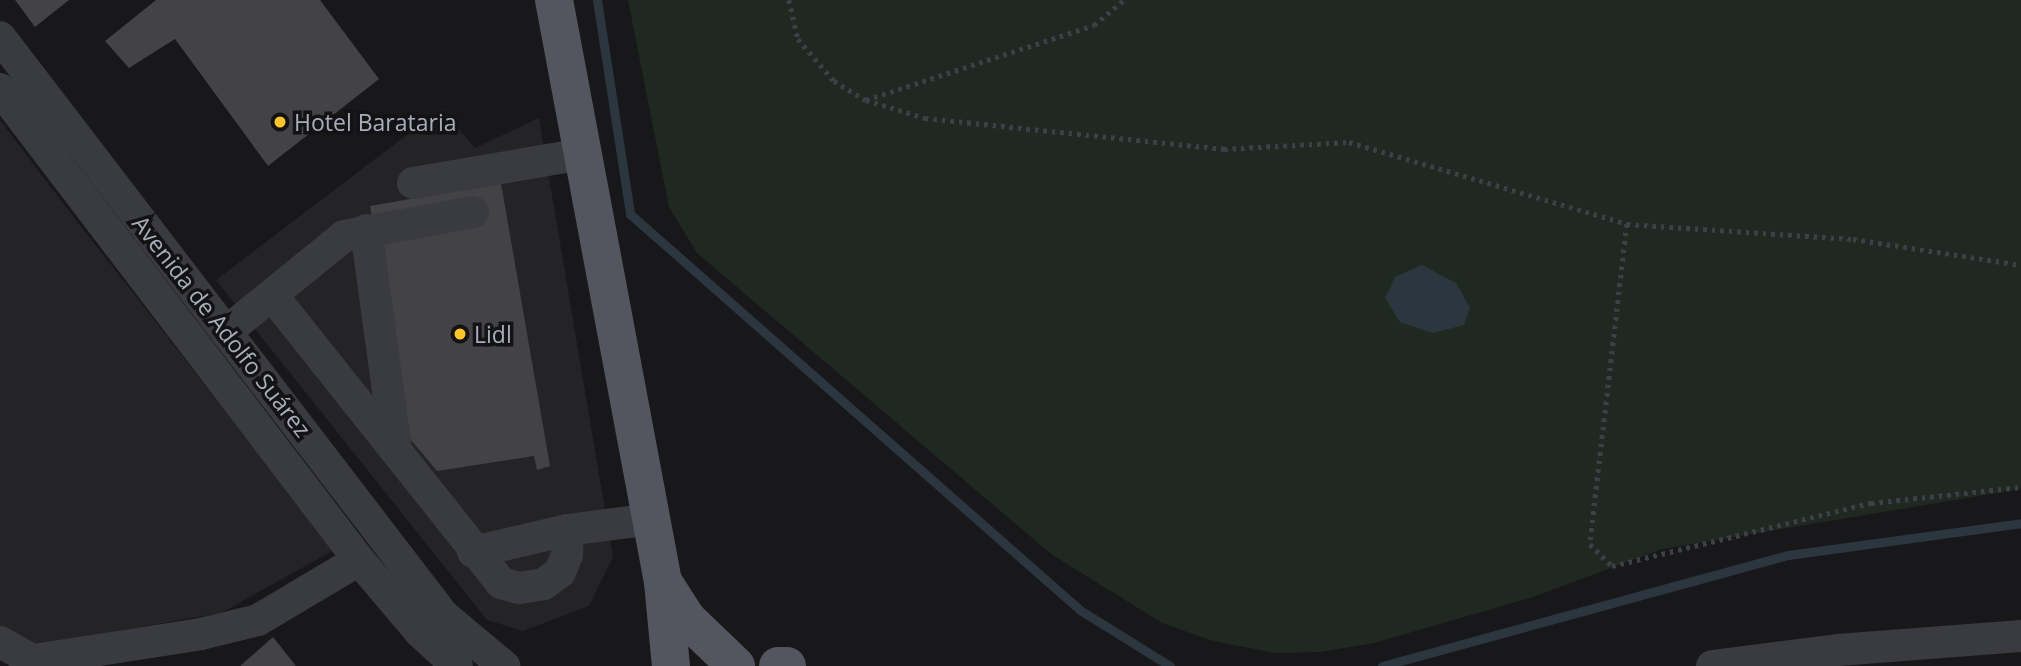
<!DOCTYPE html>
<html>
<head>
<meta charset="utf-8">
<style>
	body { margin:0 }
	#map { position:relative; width:2021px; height:666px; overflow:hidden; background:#18181a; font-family:"Open Sans",sans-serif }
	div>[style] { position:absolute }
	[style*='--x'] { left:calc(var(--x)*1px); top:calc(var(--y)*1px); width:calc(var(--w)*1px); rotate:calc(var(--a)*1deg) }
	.built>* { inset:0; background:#242427 }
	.green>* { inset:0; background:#1f2921 }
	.water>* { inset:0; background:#2c363f }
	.stream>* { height:9px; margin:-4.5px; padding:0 4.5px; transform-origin:4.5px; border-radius:4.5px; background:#2c363f }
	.building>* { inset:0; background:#424247 }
	.path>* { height:4.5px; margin-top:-2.25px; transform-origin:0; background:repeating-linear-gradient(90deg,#3e4047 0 3.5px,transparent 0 8.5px) }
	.minor>* { height:32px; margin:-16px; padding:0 16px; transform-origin:16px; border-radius:16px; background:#3a3b41 }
	.major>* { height:38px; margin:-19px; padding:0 19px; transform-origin:19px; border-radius:19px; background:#54565f }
	.dots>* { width:19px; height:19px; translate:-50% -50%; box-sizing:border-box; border:4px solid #131315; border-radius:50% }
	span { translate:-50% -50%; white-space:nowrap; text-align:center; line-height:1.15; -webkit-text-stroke:7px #131315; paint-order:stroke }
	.poi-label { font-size:23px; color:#a9adbb }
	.left { translate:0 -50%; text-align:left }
	.street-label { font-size:23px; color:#a9adbb }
</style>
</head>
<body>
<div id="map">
	<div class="built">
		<i style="clip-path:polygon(441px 109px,475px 148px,539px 118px,613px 557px,589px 606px,523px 631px,487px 620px,216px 280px)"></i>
		<i style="clip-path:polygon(0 120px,72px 215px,334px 550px,221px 613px,35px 645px,0 627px)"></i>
	</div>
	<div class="green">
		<i style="clip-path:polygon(628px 0,2021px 0,2021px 489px,1662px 549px,1533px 597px,1374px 643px,1320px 652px,1275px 653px,1213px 641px,1162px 623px,1051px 554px,697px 253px,669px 207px)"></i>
	</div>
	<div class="water">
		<i style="clip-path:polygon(1422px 265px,1456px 283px,1470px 308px,1464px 325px,1433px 333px,1400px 322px,1385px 298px,1395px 277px)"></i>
	</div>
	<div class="stream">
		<i style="--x:597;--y:0;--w:217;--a:81.2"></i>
		<i style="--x:630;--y:214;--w:599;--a:41.35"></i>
		<i style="--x:1080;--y:610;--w:106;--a:31.9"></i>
		<i style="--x:1382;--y:666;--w:421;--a:-15.3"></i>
		<i style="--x:1788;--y:555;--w:235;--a:-7.8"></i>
	</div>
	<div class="building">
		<i style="clip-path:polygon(15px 0,69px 0,35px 27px)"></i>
		<i style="clip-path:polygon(156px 0,320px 0,379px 79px,268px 166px,175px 39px,129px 68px,105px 41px)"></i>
		<i style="clip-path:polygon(501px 183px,550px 466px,537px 470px,534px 456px,437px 471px,411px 440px,370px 206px)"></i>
		<i style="clip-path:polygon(273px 637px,296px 666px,240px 666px)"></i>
	</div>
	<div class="path">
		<i style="--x:789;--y:0;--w:40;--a:77"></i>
		<i style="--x:798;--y:39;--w:55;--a:49.4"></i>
		<i style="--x:834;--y:81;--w:37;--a:31"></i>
		<i style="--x:866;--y:100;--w:62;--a:17"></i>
		<i style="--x:925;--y:118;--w:301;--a:5.9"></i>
		<i style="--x:1224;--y:149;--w:125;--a:-3.2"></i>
		<i style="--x:1349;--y:142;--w:290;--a:16.4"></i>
		<i style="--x:1627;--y:224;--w:226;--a:3.8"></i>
		<i style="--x:1853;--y:239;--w:170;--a:8.8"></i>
		<i style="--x:866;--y:100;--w:240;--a:-18.2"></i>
		<i style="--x:1094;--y:25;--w:39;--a:-40"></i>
		<i style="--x:1627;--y:224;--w:322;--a:96.6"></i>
		<i style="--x:1590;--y:544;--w:31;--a:45"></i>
		<i style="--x:1612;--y:566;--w:267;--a:-13.7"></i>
		<i style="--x:1871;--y:503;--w:151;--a:-6.1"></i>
	</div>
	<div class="minor">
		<i style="--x:0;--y:37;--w:728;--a:52.53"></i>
		<i style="--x:443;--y:615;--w:80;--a:39.9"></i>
		<i style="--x:0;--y:89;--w:592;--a:52.69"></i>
		<i style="--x:359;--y:560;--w:94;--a:49.7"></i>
		<i style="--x:420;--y:632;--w:50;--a:42.6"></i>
		<i style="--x:413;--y:183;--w:172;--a:-9.7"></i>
		<i style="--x:366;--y:230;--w:222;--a:82.2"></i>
		<i style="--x:272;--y:295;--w:368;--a:51.5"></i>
		<i style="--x:501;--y:583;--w:19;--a:16"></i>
		<i style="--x:519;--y:588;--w:25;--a:-9"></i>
		<i style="--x:544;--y:584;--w:20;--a:-37"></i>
		<i style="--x:560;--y:572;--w:18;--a:-68"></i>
		<i style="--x:567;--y:555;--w:25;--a:-88"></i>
		<i style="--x:226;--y:332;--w:152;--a:-39.1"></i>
		<i style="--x:344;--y:236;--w:131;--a:-10.5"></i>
		<i style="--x:473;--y:552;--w:98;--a:-13"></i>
		<i style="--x:568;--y:530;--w:84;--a:-7.5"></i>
		<i style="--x:0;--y:642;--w:49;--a:29.2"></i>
		<i style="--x:34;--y:660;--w:169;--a:-8.8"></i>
		<i style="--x:201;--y:634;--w:59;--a:-13.8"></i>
		<i style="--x:258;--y:620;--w:117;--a:-30.7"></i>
		<i style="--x:1712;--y:666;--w:127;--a:-7.2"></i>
		<i style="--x:1838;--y:650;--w:184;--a:-4.4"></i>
	</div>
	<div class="major">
		<i style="--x:554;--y:0;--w:592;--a:79.39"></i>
		<i style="--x:663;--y:582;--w:84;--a:84.6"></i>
		<i style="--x:664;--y:583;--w:43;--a:57.4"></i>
		<i style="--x:687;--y:619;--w:68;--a:43.8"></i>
		<i style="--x:778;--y:666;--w:9;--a:0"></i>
	</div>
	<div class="dots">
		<i style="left:280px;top:122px;background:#ffc52b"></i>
		<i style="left:460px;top:334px;background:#ffc52b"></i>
	</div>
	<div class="poi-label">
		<span class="left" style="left:294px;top:122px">Hotel Barataria</span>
		<span class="left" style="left:474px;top:334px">Lidl</span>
	</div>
	<div class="street-label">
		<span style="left:222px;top:326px;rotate:52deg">Avenida de Adolfo Suárez</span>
	</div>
</div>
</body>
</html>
